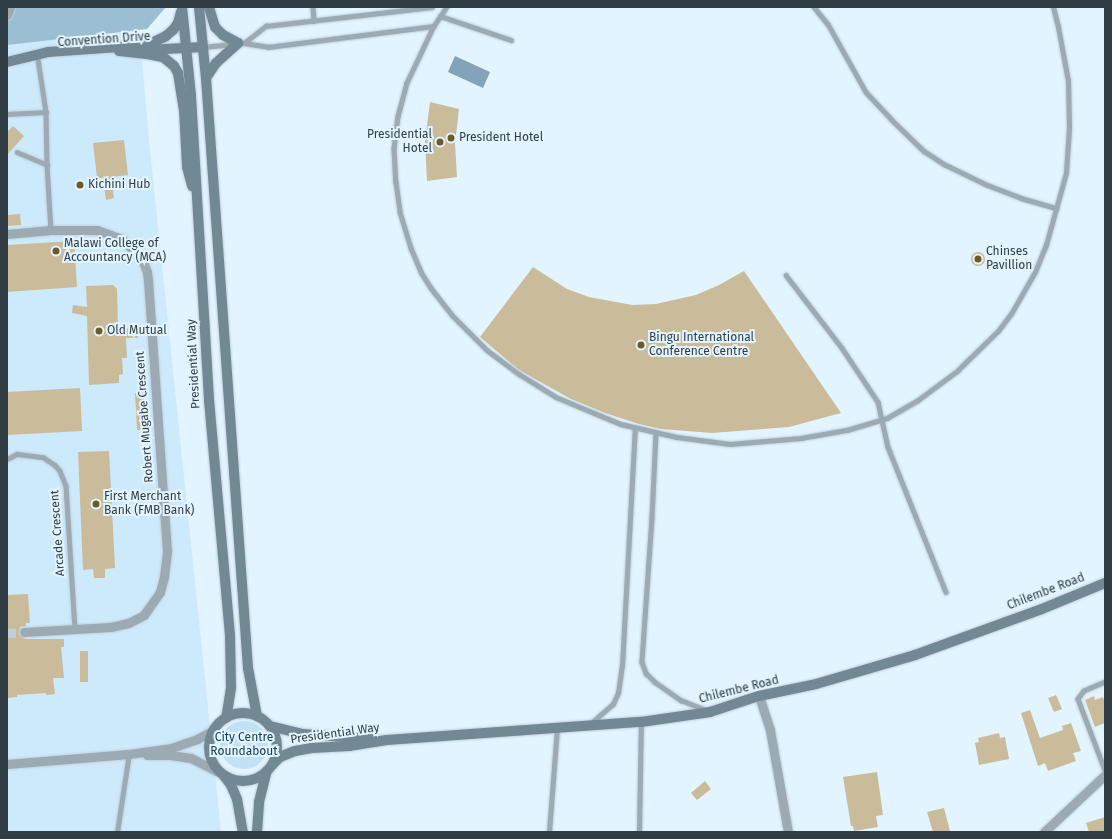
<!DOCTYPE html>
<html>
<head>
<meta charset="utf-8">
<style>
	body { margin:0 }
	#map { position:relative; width:1112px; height:839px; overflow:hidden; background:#e2f4ff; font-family:"Fira Sans",sans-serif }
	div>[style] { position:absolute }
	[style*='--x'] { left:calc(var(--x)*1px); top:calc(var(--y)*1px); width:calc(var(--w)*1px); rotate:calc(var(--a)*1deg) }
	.built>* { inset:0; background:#cdeafc }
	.green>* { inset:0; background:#c0e1f6 }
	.round { border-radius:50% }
	.forest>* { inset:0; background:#9bbed3 }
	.water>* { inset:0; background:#82a3b8 }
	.building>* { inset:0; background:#cabb9a }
	.street-tunnel>* { height:9px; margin-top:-4.5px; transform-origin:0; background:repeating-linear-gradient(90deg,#bfcfda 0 9px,transparent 0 13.5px) }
	.roads { filter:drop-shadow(0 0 1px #bfcfda) drop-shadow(0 0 1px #bfcfda) }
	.lane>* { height:4.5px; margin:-2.25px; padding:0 2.25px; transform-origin:2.25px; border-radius:2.25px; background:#9baab3 }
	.street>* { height:9px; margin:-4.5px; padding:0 4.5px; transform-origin:4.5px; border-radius:4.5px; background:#9baab3 }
	.secondary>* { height:10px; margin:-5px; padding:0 5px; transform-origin:5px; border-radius:5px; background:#728895 }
	.secondary>.ring { margin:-5px; padding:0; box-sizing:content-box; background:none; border:10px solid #728895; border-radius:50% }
	.dots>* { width:11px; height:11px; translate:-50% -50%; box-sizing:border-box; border:2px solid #e2f4ff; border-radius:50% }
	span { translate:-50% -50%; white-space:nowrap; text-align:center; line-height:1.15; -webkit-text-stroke:4px #e2f4ff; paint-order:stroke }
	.street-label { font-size:12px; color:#313d44 }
	.poi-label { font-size:12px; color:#313d44 }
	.right { translate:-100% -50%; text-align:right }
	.left { translate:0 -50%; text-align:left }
	.park-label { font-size:12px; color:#0f3c53 }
	.frame { position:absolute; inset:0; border:8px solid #313d44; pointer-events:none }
</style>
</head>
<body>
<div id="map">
	<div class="built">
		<i style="clip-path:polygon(7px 7px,135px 7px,140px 37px,149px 140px,221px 832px,7px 832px)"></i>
	</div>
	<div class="green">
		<i class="round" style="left:220px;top:721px;width:48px;height:48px"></i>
	</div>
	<div class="forest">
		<i style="clip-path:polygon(7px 7px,166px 7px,147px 29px,7px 45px)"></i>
	</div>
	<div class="water">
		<i style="clip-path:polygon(455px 56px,490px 72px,483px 88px,448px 72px)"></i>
	</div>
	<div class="building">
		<i style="clip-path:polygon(430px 102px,459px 109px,455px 143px,457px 177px,427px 181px,425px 141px)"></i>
		<i style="clip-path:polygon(13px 126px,24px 136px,7px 155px,7px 132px)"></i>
		<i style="clip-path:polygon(124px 140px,128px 175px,111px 177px,114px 198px,106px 200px,103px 178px,97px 178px,93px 143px)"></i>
		<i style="clip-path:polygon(20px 214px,21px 225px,7px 226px,7px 215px)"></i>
		<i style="clip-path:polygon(74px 241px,77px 287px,7px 292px,7px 245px)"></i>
		<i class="round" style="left:971px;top:252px;width:14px;height:14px"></i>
		<i style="clip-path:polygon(533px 267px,567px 289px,589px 297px,632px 305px,656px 304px,696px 295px,719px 285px,744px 271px,841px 413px,789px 427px,712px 433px,661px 429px,639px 424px,605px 413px,571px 399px,519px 370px,480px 337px)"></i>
		<i style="clip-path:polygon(113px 285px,117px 289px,118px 329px,138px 328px,138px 338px,126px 338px,127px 358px,122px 358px,123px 374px,119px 375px,119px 383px,89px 385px,87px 316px,72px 313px,73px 305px,87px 307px,86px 286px)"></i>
		<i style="clip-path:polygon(80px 388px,82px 431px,7px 435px,7px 392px)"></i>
		<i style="clip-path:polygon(135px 393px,143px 393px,144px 395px,144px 430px,137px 430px)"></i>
		<i style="clip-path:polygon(109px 451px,115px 568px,105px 569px,105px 578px,94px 578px,93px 569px,83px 570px,78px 452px)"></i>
		<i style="clip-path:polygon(28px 594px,30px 623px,26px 623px,26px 626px,20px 627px,19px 635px,26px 639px,64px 639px,64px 647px,61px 647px,64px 678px,53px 678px,55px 694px,46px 695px,46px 693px,17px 695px,17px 697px,7px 698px,7px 595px)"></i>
		<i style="clip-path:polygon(80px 651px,88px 651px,88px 682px,80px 682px)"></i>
		<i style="clip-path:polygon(1056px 695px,1062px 709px,1054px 712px,1048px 698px)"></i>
		<i style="clip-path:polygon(1094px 696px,1095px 700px,1103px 697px,1105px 704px,1105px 723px,1095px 727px,1085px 700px)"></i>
		<i style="clip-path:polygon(1030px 710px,1040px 738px,1063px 730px,1062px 726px,1071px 723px,1081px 751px,1073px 753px,1076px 761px,1048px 771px,1045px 763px,1038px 766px,1021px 713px)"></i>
		<i style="clip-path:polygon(999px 733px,1000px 738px,1005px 737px,1009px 759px,979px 765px,975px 743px,979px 742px,978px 738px)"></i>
		<i style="clip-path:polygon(877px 772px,883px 815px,876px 816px,878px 827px,854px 831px,853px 826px,851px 826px,843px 777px)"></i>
		<i style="clip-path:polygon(705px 781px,711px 789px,697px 800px,691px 793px)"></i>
		<i style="clip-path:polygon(944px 808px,950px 831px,933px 832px,927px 812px)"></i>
		<i style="clip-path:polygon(1105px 817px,1105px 832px,1089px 832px,1086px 823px)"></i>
	</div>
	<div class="street-tunnel">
		<i style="--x:7;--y:633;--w:17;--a:-3"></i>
	</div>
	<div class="roads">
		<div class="lane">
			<i style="--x:313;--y:7;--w:14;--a:86"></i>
			<i style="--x:447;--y:7;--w:23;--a:124"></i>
			<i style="--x:434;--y:26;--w:63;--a:115.3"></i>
			<i style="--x:407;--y:83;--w:34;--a:105"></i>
			<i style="--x:398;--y:116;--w:32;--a:97"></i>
			<i style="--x:394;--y:148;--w:34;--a:87"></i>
			<i style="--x:396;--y:182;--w:30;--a:82"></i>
			<i style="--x:400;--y:212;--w:38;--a:73"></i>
			<i style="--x:411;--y:248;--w:26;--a:67"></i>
			<i style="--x:421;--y:272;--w:19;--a:58"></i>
			<i style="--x:431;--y:288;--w:34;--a:52"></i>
			<i style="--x:452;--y:315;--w:49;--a:45"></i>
			<i style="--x:487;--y:350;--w:40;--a:37"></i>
			<i style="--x:519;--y:374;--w:44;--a:31.9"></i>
			<i style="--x:556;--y:397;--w:70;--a:22.6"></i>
			<i style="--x:621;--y:424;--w:57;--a:13.1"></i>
			<i style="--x:677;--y:437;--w:53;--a:7.5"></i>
			<i style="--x:730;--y:444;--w:71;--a:-4.8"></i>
			<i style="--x:801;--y:438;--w:47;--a:-9.9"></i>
			<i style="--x:847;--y:430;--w:42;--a:-16.7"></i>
			<i style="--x:887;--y:418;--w:36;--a:-30"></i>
			<i style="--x:918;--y:400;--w:49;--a:-36.6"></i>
			<i style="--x:957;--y:371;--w:57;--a:-44.3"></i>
			<i style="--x:998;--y:331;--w:21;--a:-53"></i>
			<i style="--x:1011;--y:314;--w:48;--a:-60.3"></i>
			<i style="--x:1035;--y:272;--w:29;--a:-68"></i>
			<i style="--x:1046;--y:245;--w:75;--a:-74.5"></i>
			<i style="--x:1066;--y:173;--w:45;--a:-86.2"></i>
			<i style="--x:1069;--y:128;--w:47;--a:-91.2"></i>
			<i style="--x:1068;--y:81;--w:55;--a:-100.5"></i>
			<i style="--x:1058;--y:27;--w:21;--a:-104"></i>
			<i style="--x:814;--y:7;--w:22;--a:51"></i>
			<i style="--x:828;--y:24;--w:78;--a:60.8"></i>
			<i style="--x:866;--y:92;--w:38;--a:47"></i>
			<i style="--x:892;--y:120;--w:45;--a:44.1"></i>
			<i style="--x:924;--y:151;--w:24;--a:33"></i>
			<i style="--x:944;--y:164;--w:46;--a:26"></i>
			<i style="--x:985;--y:184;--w:39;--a:21"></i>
			<i style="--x:1021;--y:198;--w:37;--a:16"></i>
			<i style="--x:440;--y:16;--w:75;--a:18.7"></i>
			<i style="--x:244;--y:43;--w:28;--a:-38"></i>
			<i style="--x:266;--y:26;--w:167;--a:-6.5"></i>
			<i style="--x:203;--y:47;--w:41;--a:-5.6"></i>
			<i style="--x:244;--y:43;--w:24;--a:9"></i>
			<i style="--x:268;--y:47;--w:167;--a:-7.2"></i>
			<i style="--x:38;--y:59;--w:54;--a:81.4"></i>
			<i style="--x:46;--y:112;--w:53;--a:88.9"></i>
			<i style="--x:47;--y:165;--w:65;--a:86.5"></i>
			<i style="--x:7;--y:114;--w:39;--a:-3"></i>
			<i style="--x:17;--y:152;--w:33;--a:23"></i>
			<i style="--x:786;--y:275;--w:92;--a:52.5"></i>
			<i style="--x:842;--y:348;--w:65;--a:56.3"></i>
			<i style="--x:878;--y:402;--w:46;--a:77.5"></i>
			<i style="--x:888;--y:447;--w:156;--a:68.2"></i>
			<i style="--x:656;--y:433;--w:85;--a:92.7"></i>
			<i style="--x:652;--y:518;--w:144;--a:94"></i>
			<i style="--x:642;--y:662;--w:12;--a:70"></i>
			<i style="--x:646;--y:673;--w:13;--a:45"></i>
			<i style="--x:655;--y:682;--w:32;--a:35"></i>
			<i style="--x:681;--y:700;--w:27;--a:22"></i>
			<i style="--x:7;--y:459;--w:11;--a:-27"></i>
			<i style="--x:17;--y:454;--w:26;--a:7"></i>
			<i style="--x:43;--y:457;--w:14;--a:34"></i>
			<i style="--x:55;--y:465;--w:8;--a:50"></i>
			<i style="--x:60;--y:471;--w:16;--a:68"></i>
			<i style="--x:66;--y:486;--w:143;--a:86.4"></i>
			<i style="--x:1105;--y:682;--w:23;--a:157"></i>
			<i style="--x:1084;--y:691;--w:10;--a:127"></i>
			<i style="--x:1078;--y:699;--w:76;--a:69.2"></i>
			<i style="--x:590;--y:724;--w:30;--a:-41"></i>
			<i style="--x:613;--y:704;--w:12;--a:-66"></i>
			<i style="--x:618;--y:693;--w:27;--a:-82"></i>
			<i style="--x:622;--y:666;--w:238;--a:-86.9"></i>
			<i style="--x:117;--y:832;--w:79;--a:-81.3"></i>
			<i style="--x:549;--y:832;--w:104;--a:-85.6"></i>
			<i style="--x:639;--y:832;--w:110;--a:-89"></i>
		</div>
		<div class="street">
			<i style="--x:7;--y:15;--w:9;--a:-69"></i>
			<i style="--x:7;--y:234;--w:44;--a:-5.2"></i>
			<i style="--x:51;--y:230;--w:46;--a:0"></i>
			<i style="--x:97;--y:230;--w:27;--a:20"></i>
			<i style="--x:122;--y:239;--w:28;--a:45"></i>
			<i style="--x:142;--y:259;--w:14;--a:69"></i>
			<i style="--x:147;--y:272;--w:8;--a:83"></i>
			<i style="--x:148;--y:280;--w:273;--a:86"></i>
			<i style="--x:167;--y:552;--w:25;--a:97"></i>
			<i style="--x:164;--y:577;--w:16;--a:105"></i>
			<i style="--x:160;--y:592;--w:28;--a:125"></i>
			<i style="--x:144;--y:615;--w:18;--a:153"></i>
			<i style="--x:128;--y:623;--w:18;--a:167"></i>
			<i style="--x:110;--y:627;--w:86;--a:176.7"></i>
			<i style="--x:759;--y:696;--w:36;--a:72"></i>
			<i style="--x:770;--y:730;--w:104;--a:80"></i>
			<i style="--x:147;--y:755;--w:23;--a:0"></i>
			<i style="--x:170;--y:755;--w:21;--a:8"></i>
			<i style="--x:191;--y:758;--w:35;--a:27"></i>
			<i style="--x:7;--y:764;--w:122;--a:-4.7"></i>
			<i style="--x:129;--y:754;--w:42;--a:-8.1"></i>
			<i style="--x:171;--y:748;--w:28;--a:-19"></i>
			<i style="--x:197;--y:739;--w:19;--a:-28"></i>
			<i style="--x:1044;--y:832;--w:83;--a:-43.1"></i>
		</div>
		<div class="secondary">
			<i style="--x:182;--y:7;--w:89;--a:84.2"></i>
			<i style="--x:191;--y:96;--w:305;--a:86.6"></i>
			<i style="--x:209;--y:400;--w:236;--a:84.9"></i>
			<i style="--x:230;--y:635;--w:53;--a:88.9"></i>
			<i style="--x:231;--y:688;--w:30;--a:99"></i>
			<i style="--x:199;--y:7;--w:71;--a:84.4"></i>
			<i style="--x:206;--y:78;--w:591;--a:85.93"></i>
			<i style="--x:248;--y:668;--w:49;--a:79.4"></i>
			<i style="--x:146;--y:50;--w:57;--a:-3"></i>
			<i style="--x:119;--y:51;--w:28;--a:6"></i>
			<i style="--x:147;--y:54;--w:16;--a:11"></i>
			<i style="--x:163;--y:57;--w:14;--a:39"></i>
			<i style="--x:174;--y:66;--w:8;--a:60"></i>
			<i style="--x:178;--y:73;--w:36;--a:81"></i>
			<i style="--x:184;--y:109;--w:58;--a:87"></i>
			<i style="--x:187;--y:167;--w:20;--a:75"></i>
			<i style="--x:7;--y:62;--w:42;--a:-13.7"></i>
			<i style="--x:48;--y:52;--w:99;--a:-4"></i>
			<i style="--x:147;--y:45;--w:21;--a:-25"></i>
			<i style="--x:166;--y:36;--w:9;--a:-41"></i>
			<i style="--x:173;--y:30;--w:9;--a:-54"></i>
			<i style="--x:178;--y:23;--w:11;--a:-75"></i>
			<i style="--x:206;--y:78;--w:18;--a:-56"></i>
			<i style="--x:216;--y:63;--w:30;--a:-42"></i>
			<i style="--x:238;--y:43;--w:17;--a:-152"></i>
			<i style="--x:223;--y:35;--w:11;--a:-135"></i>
			<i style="--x:215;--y:27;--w:21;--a:-107"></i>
			<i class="ring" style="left:209px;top:713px;width:58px;height:58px"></i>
			<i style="--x:270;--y:726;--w:34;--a:14"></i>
			<i style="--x:303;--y:734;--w:70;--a:4.1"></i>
			<i style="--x:272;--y:765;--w:11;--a:-45"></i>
			<i style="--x:280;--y:757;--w:16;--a:-22"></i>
			<i style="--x:295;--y:751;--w:17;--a:-10"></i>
			<i style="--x:312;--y:748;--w:37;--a:-3"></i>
			<i style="--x:349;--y:746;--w:38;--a:-9"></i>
			<i style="--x:387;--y:740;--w:255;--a:-4.1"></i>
			<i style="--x:641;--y:722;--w:70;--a:-8.2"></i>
			<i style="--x:710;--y:712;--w:52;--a:-18.1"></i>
			<i style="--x:759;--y:696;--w:58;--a:-11.9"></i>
			<i style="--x:816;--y:684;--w:103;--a:-16.3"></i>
			<i style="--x:915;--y:655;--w:135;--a:-19.9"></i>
			<i style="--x:1042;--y:609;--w:68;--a:-22.4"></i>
			<i style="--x:224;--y:776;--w:11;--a:52"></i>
			<i style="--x:231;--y:785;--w:15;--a:67"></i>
			<i style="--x:237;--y:799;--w:34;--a:80"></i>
			<i style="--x:257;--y:832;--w:30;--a:-86"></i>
			<i style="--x:259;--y:802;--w:32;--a:-76"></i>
		</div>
	</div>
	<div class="dots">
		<i style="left:451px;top:138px;background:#6e5a29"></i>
		<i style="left:440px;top:142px;background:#6e5a29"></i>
		<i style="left:80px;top:185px;background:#6e5a29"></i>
		<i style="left:56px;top:251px;background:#6e5a29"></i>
		<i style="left:978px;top:259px;background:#6e5a29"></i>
		<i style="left:99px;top:331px;background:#6e5a29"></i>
		<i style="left:641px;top:345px;background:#6e5a29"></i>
		<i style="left:96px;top:504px;background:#6e5a29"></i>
	</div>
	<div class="street-label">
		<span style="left:104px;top:40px;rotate:-4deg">Convention Drive</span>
		<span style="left:194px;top:364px;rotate:-93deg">Presidential Way</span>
		<span style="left:145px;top:417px;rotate:-94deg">Robert Mugabe Crescent</span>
		<span style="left:58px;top:533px;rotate:-94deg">Arcade Crescent</span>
		<span style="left:1046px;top:592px;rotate:-21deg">Chilembe Road</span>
		<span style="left:739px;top:690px;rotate:-14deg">Chilembe Road</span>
		<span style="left:335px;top:734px;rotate:-8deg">Presidential Way</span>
	</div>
	<div class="poi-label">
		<span class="right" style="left:432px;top:142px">Presidential<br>Hotel</span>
		<span class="left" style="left:459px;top:138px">President Hotel</span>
		<span class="left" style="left:88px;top:185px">Kichini Hub</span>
		<span class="left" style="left:64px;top:251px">Malawi College of<br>Accountancy (MCA)</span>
		<span class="left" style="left:986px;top:259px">Chinses<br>Pavillion</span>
		<span class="left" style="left:107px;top:331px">Old Mutual</span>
		<span class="left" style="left:649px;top:345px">Bingu International<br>Conference Centre</span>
		<span class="left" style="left:104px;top:504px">First Merchant<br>Bank (FMB Bank)</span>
	</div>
	<div class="park-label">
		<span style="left:244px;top:745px">City Centre<br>Roundabout</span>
	</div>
	<div class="frame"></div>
</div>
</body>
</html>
